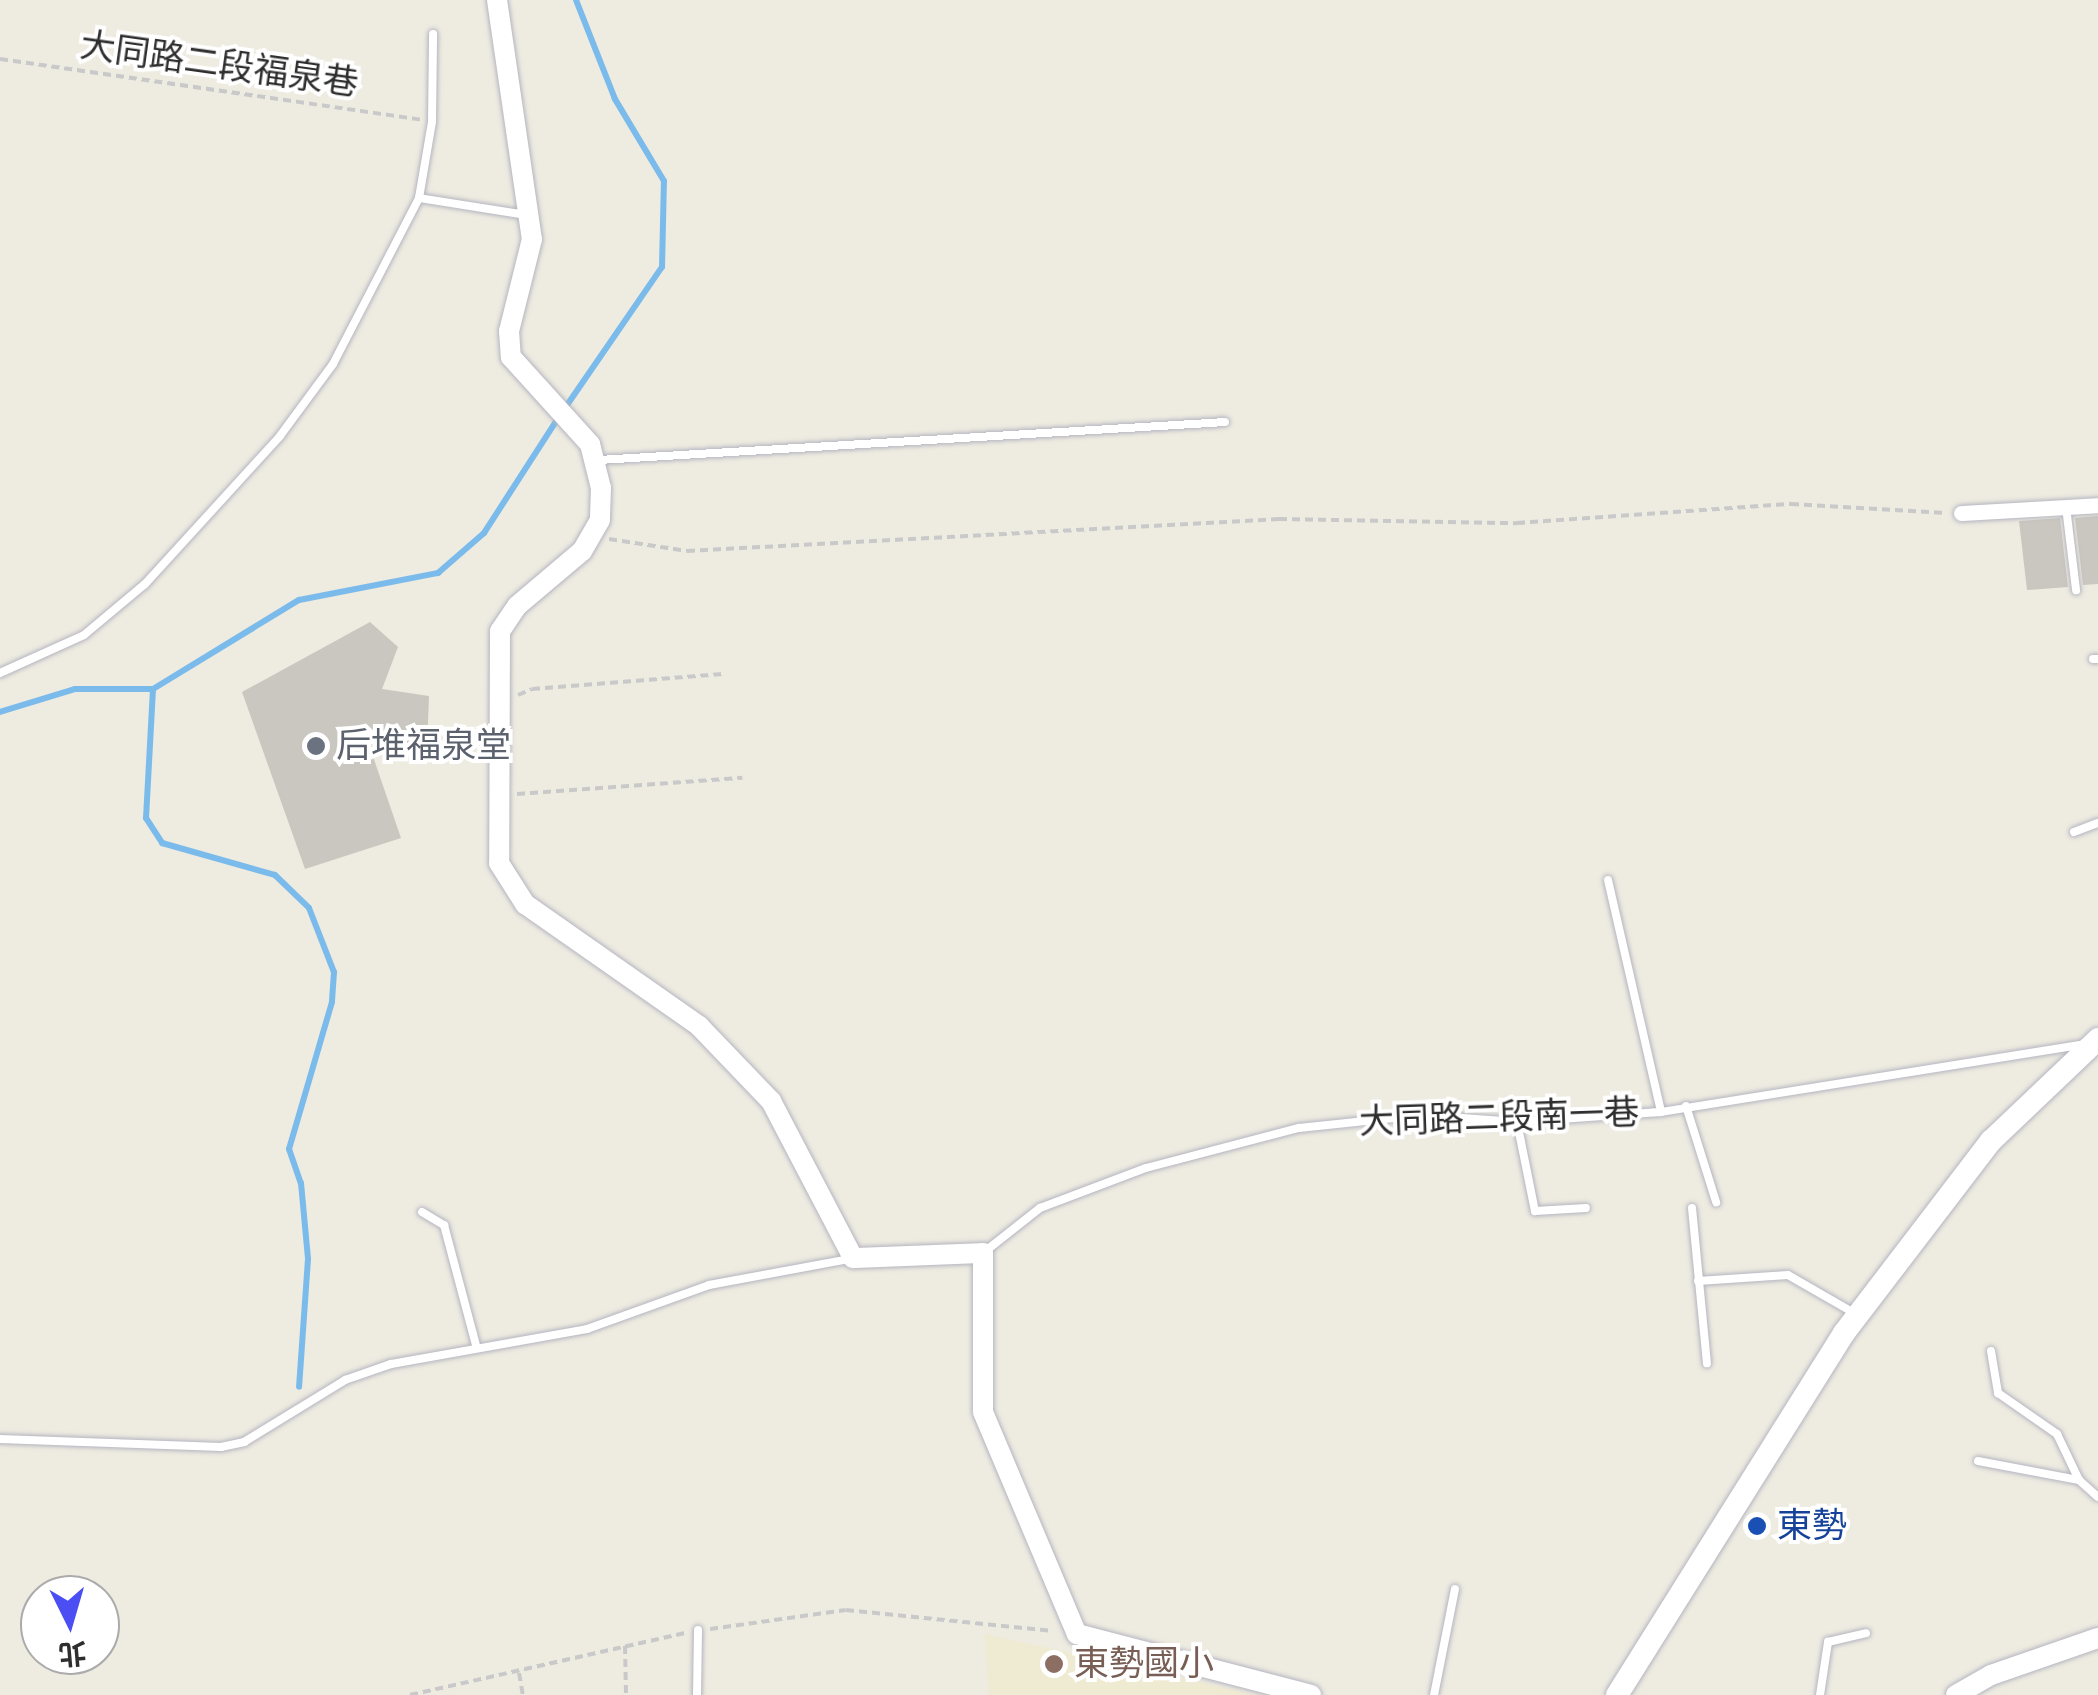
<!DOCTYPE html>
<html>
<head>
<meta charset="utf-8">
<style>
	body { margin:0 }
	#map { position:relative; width:2098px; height:1695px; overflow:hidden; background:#eeebe1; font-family:"Varela Round","Noto Sans TC",sans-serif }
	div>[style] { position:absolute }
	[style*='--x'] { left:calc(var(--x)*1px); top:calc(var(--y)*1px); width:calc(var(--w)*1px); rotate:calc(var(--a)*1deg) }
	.education>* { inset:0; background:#efead2 }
	.stream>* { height:6px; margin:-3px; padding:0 3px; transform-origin:3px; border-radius:3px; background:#7abbeb }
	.building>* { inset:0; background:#cac7c0 }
	.path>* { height:4px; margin-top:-2px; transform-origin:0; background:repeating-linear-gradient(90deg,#c9c9c9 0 8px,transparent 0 13px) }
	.roads { filter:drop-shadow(0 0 2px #b4b5c0) drop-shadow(0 0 2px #b4b5c0) }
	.service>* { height:8px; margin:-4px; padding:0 4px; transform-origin:4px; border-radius:4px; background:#fff }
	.minor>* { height:15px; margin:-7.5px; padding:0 7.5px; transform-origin:7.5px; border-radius:7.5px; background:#fff }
	.tertiary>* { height:20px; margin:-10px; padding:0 10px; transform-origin:10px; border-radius:10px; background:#fff }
	.secondary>* { height:22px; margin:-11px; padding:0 11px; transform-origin:11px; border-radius:11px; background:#fff }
	.dots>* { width:28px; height:28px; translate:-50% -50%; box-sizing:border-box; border:5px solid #fff; border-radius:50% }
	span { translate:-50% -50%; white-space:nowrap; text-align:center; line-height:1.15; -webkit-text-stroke:8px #fff; paint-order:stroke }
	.street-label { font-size:35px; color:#2e2e2e }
	.worship-label { font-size:35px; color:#5b616d }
	.left { translate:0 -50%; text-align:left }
	.transit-label { font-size:35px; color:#164399 }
	.education-label { font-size:35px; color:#785e54 }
	.north { position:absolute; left:20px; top:1575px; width:100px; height:100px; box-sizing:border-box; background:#fff; border:2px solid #ababab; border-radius:50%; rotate:175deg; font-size:28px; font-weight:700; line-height:40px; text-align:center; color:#2e2e2e }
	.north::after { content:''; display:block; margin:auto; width:35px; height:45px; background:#4a4ef3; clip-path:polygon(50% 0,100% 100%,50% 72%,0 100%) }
</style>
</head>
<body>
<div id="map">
	<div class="education">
		<i style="clip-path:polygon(985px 1634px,1257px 1695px,989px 1695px)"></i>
	</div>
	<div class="stream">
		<i style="--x:565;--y:408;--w:171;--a:-55.5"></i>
		<i style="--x:662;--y:267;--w:86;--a:-88.7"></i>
		<i style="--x:664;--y:181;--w:96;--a:-120.9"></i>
		<i style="--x:615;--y:99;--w:106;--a:-111.5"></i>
		<i style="--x:153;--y:689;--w:129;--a:93.1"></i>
		<i style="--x:146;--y:818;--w:30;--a:57"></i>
		<i style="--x:162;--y:843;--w:117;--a:15.8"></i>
		<i style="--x:275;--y:875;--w:47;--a:44.1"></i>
		<i style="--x:309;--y:908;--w:69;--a:68.7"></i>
		<i style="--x:334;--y:972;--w:30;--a:94"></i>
		<i style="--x:332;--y:1002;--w:153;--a:106.3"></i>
		<i style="--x:289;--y:1149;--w:36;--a:71"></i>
		<i style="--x:301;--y:1183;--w:76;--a:84.7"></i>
		<i style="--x:308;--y:1259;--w:128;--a:94"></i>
		<i style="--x:0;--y:712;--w:78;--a:-17"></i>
		<i style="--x:75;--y:689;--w:78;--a:0"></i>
		<i style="--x:153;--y:689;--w:171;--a:-31.4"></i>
		<i style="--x:299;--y:600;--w:142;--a:-11"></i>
		<i style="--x:438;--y:573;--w:61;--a:-41"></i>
		<i style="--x:484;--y:533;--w:137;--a:-57.2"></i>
	</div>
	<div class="building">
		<i style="clip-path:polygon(2098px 516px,2098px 584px,2083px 585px,2075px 518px)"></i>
		<i style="clip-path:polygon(2060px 518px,2068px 587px,2027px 590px,2019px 521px)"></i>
		<i style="clip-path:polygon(370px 622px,398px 647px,382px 689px,429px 696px,427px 750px,368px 742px,401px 838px,305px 869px,242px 692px)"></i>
	</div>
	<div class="path">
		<i style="--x:0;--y:59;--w:425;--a:8.2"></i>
		<i style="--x:609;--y:539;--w:79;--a:8.7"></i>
		<i style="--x:687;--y:551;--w:593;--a:-3.09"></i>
		<i style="--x:1279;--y:519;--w:238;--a:1"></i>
		<i style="--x:1517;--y:523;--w:275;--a:-4"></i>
		<i style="--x:1791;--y:504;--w:155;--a:3.3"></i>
		<i style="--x:518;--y:695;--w:15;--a:-23"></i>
		<i style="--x:532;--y:689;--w:191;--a:-4.5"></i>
		<i style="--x:517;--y:794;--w:226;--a:-4.1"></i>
		<i style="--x:710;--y:1629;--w:137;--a:-8"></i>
		<i style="--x:846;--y:1610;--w:208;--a:5.8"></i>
		<i style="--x:625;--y:1646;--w:49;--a:88.8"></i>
		<i style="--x:519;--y:1673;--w:22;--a:80"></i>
		<i style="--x:410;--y:1695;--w:283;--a:-12.7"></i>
	</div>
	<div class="roads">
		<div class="service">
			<i style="--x:419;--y:198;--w:108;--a:9"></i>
			<i style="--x:599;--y:460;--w:627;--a:-3.47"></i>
			<i style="--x:2066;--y:507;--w:84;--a:83.1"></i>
			<i style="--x:2093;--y:659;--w:5;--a:0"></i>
			<i style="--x:0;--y:673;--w:92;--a:-24.3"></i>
			<i style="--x:84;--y:635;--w:80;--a:-39.9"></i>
			<i style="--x:145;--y:584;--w:200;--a:-47.6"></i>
			<i style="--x:280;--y:436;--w:89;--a:-53.6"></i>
			<i style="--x:333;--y:364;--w:187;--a:-62.6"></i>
			<i style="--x:419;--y:198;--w:77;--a:-80.3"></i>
			<i style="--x:432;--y:122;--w:88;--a:-89.3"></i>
			<i style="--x:2074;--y:832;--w:26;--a:-21"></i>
			<i style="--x:1608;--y:880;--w:238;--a:77.1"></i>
			<i style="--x:1686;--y:1106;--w:101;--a:72.6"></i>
			<i style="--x:1517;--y:1122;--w:91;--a:78.6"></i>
			<i style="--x:1535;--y:1211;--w:51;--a:-3.4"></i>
			<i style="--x:1692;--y:1208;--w:156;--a:84.5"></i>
			<i style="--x:422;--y:1212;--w:26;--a:31"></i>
			<i style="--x:444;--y:1225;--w:124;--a:75.1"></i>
			<i style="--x:983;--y:1253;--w:73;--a:-38.3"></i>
			<i style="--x:1040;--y:1208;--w:113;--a:-20.7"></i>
			<i style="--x:1146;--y:1168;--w:158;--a:-14.7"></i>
			<i style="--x:1299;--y:1128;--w:124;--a:-6"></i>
			<i style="--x:1422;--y:1115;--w:95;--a:4.2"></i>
			<i style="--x:1517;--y:1122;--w:144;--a:-4"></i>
			<i style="--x:1661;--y:1112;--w:428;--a:-9.1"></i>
			<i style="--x:1698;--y:1281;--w:90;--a:-3.8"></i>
			<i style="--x:1788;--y:1275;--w:76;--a:29.9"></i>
			<i style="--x:1991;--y:1351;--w:43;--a:80.5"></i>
			<i style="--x:1998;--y:1393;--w:72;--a:34.8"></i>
			<i style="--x:2057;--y:1434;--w:51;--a:64.4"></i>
			<i style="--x:2079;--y:1480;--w:25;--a:42"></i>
			<i style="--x:0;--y:1439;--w:221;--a:2.1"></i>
			<i style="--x:221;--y:1447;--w:24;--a:-12"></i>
			<i style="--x:244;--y:1442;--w:119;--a:-31.5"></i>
			<i style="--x:345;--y:1380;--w:49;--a:-19.2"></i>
			<i style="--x:391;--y:1364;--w:199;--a:-10.1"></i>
			<i style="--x:587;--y:1329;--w:130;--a:-19.8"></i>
			<i style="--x:709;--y:1285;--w:142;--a:-10.5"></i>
			<i style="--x:1978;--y:1461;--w:103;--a:10.7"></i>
			<i style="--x:697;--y:1695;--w:65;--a:-89.1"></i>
			<i style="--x:1434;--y:1695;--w:108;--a:-78.8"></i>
			<i style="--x:1820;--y:1695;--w:54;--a:-81.4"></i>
			<i style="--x:1828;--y:1642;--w:39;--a:-13"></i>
		</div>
		<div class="minor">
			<i style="--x:1961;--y:513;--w:137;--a:-3.3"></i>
		</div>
		<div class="tertiary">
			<i style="--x:497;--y:0;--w:242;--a:81.7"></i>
			<i style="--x:532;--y:239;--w:95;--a:104"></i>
			<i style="--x:509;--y:331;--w:26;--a:86"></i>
			<i style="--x:511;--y:357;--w:118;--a:47.8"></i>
			<i style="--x:590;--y:444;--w:45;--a:76"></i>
			<i style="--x:601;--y:488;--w:32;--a:92"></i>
			<i style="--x:600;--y:520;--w:36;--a:120"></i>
			<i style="--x:582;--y:551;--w:85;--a:139.8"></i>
			<i style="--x:517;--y:606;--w:30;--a:124"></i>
			<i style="--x:500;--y:631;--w:232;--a:90.2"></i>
			<i style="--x:499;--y:863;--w:49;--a:57.6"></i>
			<i style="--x:525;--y:904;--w:213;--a:35"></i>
			<i style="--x:699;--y:1026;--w:104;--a:46.2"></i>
			<i style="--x:771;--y:1101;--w:177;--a:62.4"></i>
			<i style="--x:853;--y:1258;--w:130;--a:-2.2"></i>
			<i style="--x:983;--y:1253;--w:159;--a:90"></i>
			<i style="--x:983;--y:1412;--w:241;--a:67.1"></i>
			<i style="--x:1077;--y:1634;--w:242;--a:14.6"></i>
			<i style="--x:1956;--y:1695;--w:40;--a:-29.7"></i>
			<i style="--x:1991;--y:1675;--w:113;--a:-19.1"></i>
		</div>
		<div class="secondary">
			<i style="--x:1617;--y:1695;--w:427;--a:-57.9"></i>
			<i style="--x:1844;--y:1333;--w:242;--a:-52.6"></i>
			<i style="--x:1991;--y:1141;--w:148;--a:-43.6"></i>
		</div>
	</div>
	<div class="dots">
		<i style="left:316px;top:746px;background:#6b7280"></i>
		<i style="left:1757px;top:1526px;background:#1a4fb4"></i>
		<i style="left:1054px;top:1664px;background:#8d6e63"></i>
	</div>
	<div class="street-label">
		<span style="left:219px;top:65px;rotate:8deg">大同路二段福泉巷</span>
		<span style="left:1499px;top:1118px;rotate:-2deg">大同路二段南一巷</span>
	</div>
	<div class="worship-label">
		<span class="left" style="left:336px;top:746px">后堆福泉堂</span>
	</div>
	<div class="transit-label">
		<span class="left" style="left:1777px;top:1526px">東勢</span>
	</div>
	<div class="education-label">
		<span class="left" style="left:1074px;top:1664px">東勢國小</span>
	</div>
	<div class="north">北</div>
</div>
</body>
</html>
